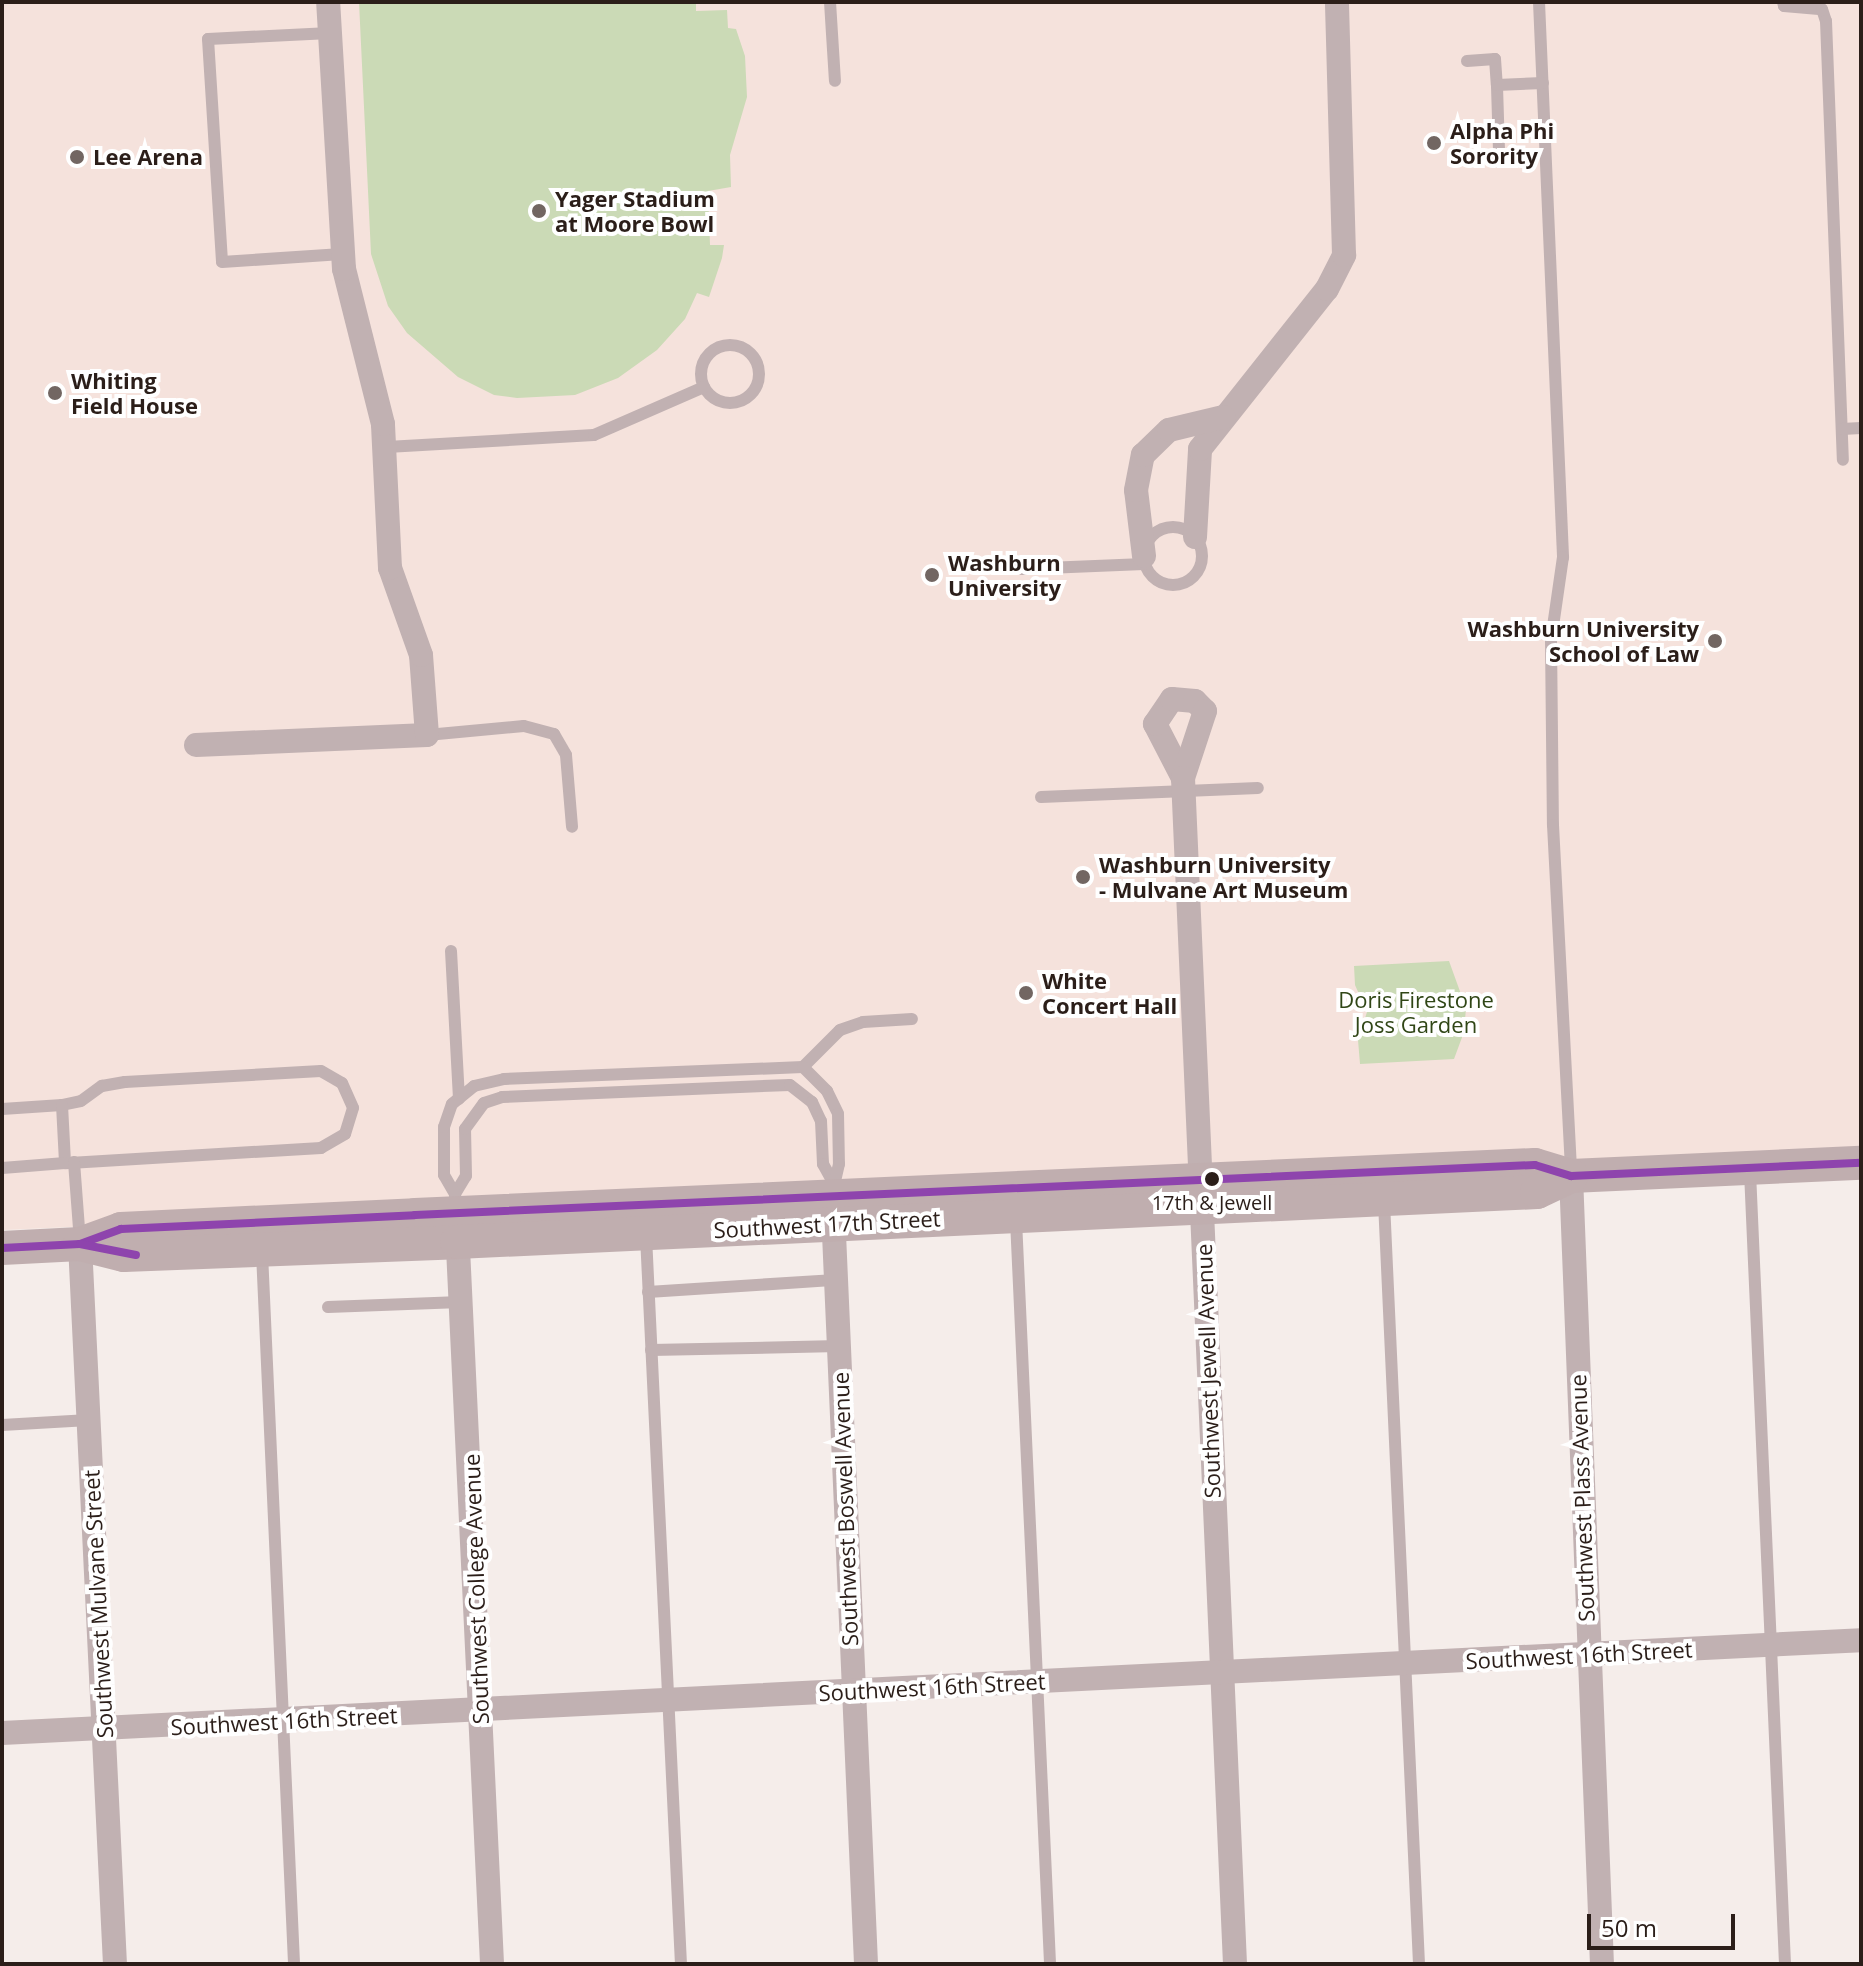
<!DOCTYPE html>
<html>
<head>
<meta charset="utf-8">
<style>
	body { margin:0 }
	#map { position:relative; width:1863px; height:1966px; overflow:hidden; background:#f5edea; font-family:"Open Sans",sans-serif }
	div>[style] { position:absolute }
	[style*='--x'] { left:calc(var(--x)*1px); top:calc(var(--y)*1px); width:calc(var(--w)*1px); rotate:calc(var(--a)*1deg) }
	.built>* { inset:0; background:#f5e2dc }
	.green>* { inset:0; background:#cbdab6 }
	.lane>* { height:12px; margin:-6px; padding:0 6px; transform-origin:6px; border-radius:6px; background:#c1b1b2 }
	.lane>.ring { margin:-6px; padding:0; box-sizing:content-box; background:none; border:12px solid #c1b1b2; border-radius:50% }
	.street>* { height:24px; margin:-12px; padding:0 12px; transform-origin:12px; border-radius:12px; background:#c1b1b2 }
	.secondary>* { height:34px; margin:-17px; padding:0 17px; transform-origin:17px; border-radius:17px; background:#c0aeaf }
	.bus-1>* { height:8px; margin:-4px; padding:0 4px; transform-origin:4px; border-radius:4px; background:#8e44ad }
	.dots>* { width:22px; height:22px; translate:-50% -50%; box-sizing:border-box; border:4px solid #fff; border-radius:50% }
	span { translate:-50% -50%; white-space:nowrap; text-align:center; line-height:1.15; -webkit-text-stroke:8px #fff; paint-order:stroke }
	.bus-label { font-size:20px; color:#2b1e19 }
	.poi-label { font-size:22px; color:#2b1e19; font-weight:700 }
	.left { translate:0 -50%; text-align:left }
	.right { translate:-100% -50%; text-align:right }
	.park-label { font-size:22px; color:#304616 }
	.street-label { font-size:22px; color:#2b1e19 }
	.frame { position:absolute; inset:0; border:4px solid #2b1e19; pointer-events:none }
	.scale { position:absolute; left:1587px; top:1914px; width:148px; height:36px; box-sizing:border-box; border:4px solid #2b1e19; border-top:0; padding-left:10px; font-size:24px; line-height:28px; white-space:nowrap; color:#2b1e19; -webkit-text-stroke:6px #fff; paint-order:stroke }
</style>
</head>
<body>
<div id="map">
	<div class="built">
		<i style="clip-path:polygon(2px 2px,1861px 2px,1861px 1148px,2px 1230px)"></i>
	</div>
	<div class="green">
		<i style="clip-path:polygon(359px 2px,696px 2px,696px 11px,727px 10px,728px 28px,736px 29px,745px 56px,747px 97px,730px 155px,731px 187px,708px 191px,710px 245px,724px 245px,722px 258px,709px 297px,697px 293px,685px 319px,657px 350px,618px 378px,575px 395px,517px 398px,494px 395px,458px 377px,407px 333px,388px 306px,371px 254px)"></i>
		<i style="clip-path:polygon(1449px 961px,1466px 1008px,1464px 1032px,1454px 1059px,1360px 1064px,1358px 1040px,1367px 1012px,1355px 985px,1354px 966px)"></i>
	</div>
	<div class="lane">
		<i style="--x:830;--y:2;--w:79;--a:86.4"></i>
		<i style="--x:1539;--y:2;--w:556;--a:87.52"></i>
		<i style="--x:1563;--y:557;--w:84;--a:98.2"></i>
		<i style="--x:1551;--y:640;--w:185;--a:89.4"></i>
		<i style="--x:1553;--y:825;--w:347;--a:87"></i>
		<i style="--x:1783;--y:2;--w:4;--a:76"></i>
		<i style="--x:1784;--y:6;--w:38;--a:5"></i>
		<i style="--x:1822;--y:9;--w:13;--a:72"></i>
		<i style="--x:1826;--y:21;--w:439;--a:87.8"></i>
		<i style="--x:330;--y:33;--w:122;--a:177.2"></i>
		<i style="--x:208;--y:39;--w:223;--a:86.4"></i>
		<i style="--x:222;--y:262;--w:120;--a:-3.8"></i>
		<i style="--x:1467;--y:61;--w:28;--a:-4"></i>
		<i style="--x:1495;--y:59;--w:26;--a:86"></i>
		<i style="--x:1499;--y:150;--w:65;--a:-91.8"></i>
		<i style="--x:1497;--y:85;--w:46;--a:-2.5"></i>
		<i class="ring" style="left:701px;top:345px;width:46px;height:46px"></i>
		<i style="--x:1842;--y:429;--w:19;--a:-3"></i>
		<i style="--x:387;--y:447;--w:207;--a:-3.3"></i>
		<i style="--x:594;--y:435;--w:120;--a:-23.6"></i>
		<i class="ring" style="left:1144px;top:527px;width:46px;height:46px"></i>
		<i style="--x:1022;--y:569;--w:122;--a:-2.3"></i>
		<i style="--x:427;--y:735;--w:97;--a:-5.3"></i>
		<i style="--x:524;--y:726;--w:31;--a:15"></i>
		<i style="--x:554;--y:734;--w:24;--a:60"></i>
		<i style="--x:566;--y:755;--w:72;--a:85.2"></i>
		<i style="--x:1041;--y:797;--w:217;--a:-2.4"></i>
		<i style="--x:451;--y:951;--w:148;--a:86.9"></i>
		<i style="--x:803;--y:1067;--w:52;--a:-45"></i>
		<i style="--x:840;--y:1030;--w:24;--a:-19"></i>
		<i style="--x:863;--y:1022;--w:49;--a:-3.5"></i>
		<i style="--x:62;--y:1105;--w:19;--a:-12"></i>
		<i style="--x:81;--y:1101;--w:26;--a:-36"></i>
		<i style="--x:102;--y:1086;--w:23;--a:-10"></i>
		<i style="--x:125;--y:1082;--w:196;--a:-3.2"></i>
		<i style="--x:321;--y:1071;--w:24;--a:30"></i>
		<i style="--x:342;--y:1083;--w:27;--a:66"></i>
		<i style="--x:353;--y:1108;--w:27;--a:107"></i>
		<i style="--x:345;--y:1134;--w:28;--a:150"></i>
		<i style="--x:321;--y:1148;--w:256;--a:176.6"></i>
		<i style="--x:2;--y:1109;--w:60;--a:-3.8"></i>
		<i style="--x:62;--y:1105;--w:58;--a:87"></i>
		<i style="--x:65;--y:1163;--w:63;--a:175.5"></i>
		<i style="--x:74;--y:1162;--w:79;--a:85.7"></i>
		<i style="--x:1750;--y:1172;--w:793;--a:87.47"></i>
		<i style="--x:455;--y:1194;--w:21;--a:-59"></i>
		<i style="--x:466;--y:1176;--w:47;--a:-91.2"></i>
		<i style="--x:465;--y:1129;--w:32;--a:-54"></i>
		<i style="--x:484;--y:1103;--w:19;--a:-18"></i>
		<i style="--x:502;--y:1097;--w:288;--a:-2.4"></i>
		<i style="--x:790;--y:1085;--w:28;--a:38"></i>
		<i style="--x:812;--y:1102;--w:21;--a:65"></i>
		<i style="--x:821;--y:1121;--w:43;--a:87.3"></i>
		<i style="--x:823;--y:1164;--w:18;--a:61"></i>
		<i style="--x:1384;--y:1202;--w:763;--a:87.37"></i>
		<i style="--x:456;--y:1213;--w:19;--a:-93"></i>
		<i style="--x:455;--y:1194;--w:22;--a:-120"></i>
		<i style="--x:444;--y:1175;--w:48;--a:-90"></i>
		<i style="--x:444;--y:1127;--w:24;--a:-71"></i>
		<i style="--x:452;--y:1104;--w:28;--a:-39"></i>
		<i style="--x:474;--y:1086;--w:31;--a:-13"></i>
		<i style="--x:504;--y:1079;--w:299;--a:-2.3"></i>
		<i style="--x:803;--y:1067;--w:34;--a:45"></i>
		<i style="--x:827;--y:1091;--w:25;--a:64"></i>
		<i style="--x:838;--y:1114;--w:50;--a:88.9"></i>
		<i style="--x:839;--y:1164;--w:31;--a:103"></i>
		<i style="--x:1016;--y:1220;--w:745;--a:87.38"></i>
		<i style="--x:646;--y:1236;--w:729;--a:87.25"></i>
		<i style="--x:262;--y:1253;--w:712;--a:87.42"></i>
		<i style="--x:648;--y:1292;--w:188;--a:-3.7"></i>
		<i style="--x:328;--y:1307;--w:133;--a:-2.2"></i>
		<i style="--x:651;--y:1350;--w:188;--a:-1.2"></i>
		<i style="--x:2;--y:1425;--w:87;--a:-3.3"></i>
	</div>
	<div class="street">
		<i style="--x:1195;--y:537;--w:88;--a:-86.7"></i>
		<i style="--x:1200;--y:449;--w:204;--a:-51.6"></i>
		<i style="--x:1327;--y:289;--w:38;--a:-63"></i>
		<i style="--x:1344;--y:255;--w:253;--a:-91.6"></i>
		<i style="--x:1144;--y:556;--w:66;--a:-96.9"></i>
		<i style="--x:1136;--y:490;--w:36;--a:-79"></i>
		<i style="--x:1143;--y:455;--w:36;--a:-44"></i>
		<i style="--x:1169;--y:430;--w:56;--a:-13.5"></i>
		<i style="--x:196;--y:745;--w:231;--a:-2.5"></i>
		<i style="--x:427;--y:735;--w:80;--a:-94.3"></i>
		<i style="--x:421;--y:655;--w:92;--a:-109.6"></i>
		<i style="--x:390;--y:568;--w:144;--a:-92.8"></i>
		<i style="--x:383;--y:424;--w:160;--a:-104.1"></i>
		<i style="--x:344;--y:269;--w:267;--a:-93.4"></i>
		<i style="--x:1183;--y:778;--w:61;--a:-117.4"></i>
		<i style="--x:1155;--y:724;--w:30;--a:-56"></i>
		<i style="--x:1172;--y:699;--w:23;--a:5"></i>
		<i style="--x:1195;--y:701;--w:14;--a:45"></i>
		<i style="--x:1205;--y:711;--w:71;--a:108.2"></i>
		<i style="--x:1183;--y:778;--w:1187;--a:87.49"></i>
		<i style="--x:1571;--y:1176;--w:789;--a:87.75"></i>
		<i style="--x:833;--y:1211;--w:754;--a:87.49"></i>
		<i style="--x:457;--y:1227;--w:738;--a:87.28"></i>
		<i style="--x:80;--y:1244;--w:721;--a:87.22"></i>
		<i style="--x:2;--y:1733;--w:1861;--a:-2.86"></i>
	</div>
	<div class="secondary">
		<i style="--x:80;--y:1244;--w:44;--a:-20.1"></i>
		<i style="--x:121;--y:1229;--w:294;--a:-2.7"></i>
		<i style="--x:415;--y:1215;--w:1121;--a:-2.56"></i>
		<i style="--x:1535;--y:1165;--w:38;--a:17"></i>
		<i style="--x:1571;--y:1176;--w:290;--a:-2.6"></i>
		<i style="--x:2;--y:1248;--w:78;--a:-2.9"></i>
		<i style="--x:80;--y:1244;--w:45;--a:14"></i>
		<i style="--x:124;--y:1255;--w:333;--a:-2.2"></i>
		<i style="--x:457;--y:1242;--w:1081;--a:-2.65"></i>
		<i style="--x:1537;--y:1192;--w:38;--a:-25"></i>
	</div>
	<div class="bus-1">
		<i style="--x:80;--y:1244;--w:44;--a:-20.1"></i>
		<i style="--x:121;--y:1229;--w:294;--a:-2.7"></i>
		<i style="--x:415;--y:1215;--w:1121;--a:-2.56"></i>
		<i style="--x:1535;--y:1165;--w:38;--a:17"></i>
		<i style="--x:1571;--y:1176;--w:290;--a:-2.6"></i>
		<i style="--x:2;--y:1248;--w:78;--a:-2.9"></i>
		<i style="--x:80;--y:1244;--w:57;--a:11.1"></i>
	</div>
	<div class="dots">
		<i style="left:1434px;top:143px;background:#726662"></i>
		<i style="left:77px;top:157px;background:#726662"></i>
		<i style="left:539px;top:211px;background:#726662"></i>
		<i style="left:55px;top:393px;background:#726662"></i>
		<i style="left:932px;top:575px;background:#726662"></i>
		<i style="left:1715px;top:641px;background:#726662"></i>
		<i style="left:1083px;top:877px;background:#726662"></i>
		<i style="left:1026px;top:993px;background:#726662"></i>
		<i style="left:1212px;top:1179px;background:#2b1e19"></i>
	</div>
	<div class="bus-label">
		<span style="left:1212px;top:1202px">17th &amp; Jewell</span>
	</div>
	<div class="poi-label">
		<span class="left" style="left:1450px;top:143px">Alpha Phi<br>Sorority</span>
		<span class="left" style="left:93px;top:157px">Lee Arena</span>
		<span class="left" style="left:555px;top:211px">Yager Stadium<br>at Moore Bowl</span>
		<span class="left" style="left:71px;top:393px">Whiting<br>Field House</span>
		<span class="left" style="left:948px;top:575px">Washburn<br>University</span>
		<span class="right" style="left:1699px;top:641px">Washburn University<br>School of Law</span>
		<span class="left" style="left:1099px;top:877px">Washburn University<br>- Mulvane Art Museum</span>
		<span class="left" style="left:1042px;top:993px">White<br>Concert Hall</span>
	</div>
	<div class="park-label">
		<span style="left:1416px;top:1012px">Doris Firestone<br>Joss Garden</span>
	</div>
	<div class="street-label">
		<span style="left:827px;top:1224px;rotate:-3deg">Southwest 17th Street</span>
		<span style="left:1208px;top:1371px;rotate:-92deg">Southwest Jewell Avenue</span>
		<span style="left:1582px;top:1498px;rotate:-92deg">Southwest Plass Avenue</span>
		<span style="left:845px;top:1509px;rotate:-92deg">Southwest Boswell Avenue</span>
		<span style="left:476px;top:1589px;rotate:-92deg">Southwest College Avenue</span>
		<span style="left:98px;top:1604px;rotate:-93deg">Southwest Mulvane Street</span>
		<span style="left:1579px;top:1655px;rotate:-3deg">Southwest 16th Street</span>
		<span style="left:932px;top:1687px;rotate:-3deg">Southwest 16th Street</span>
		<span style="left:284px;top:1721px;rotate:-3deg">Southwest 16th Street</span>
	</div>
	<div class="frame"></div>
	<div class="scale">50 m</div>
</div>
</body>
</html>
